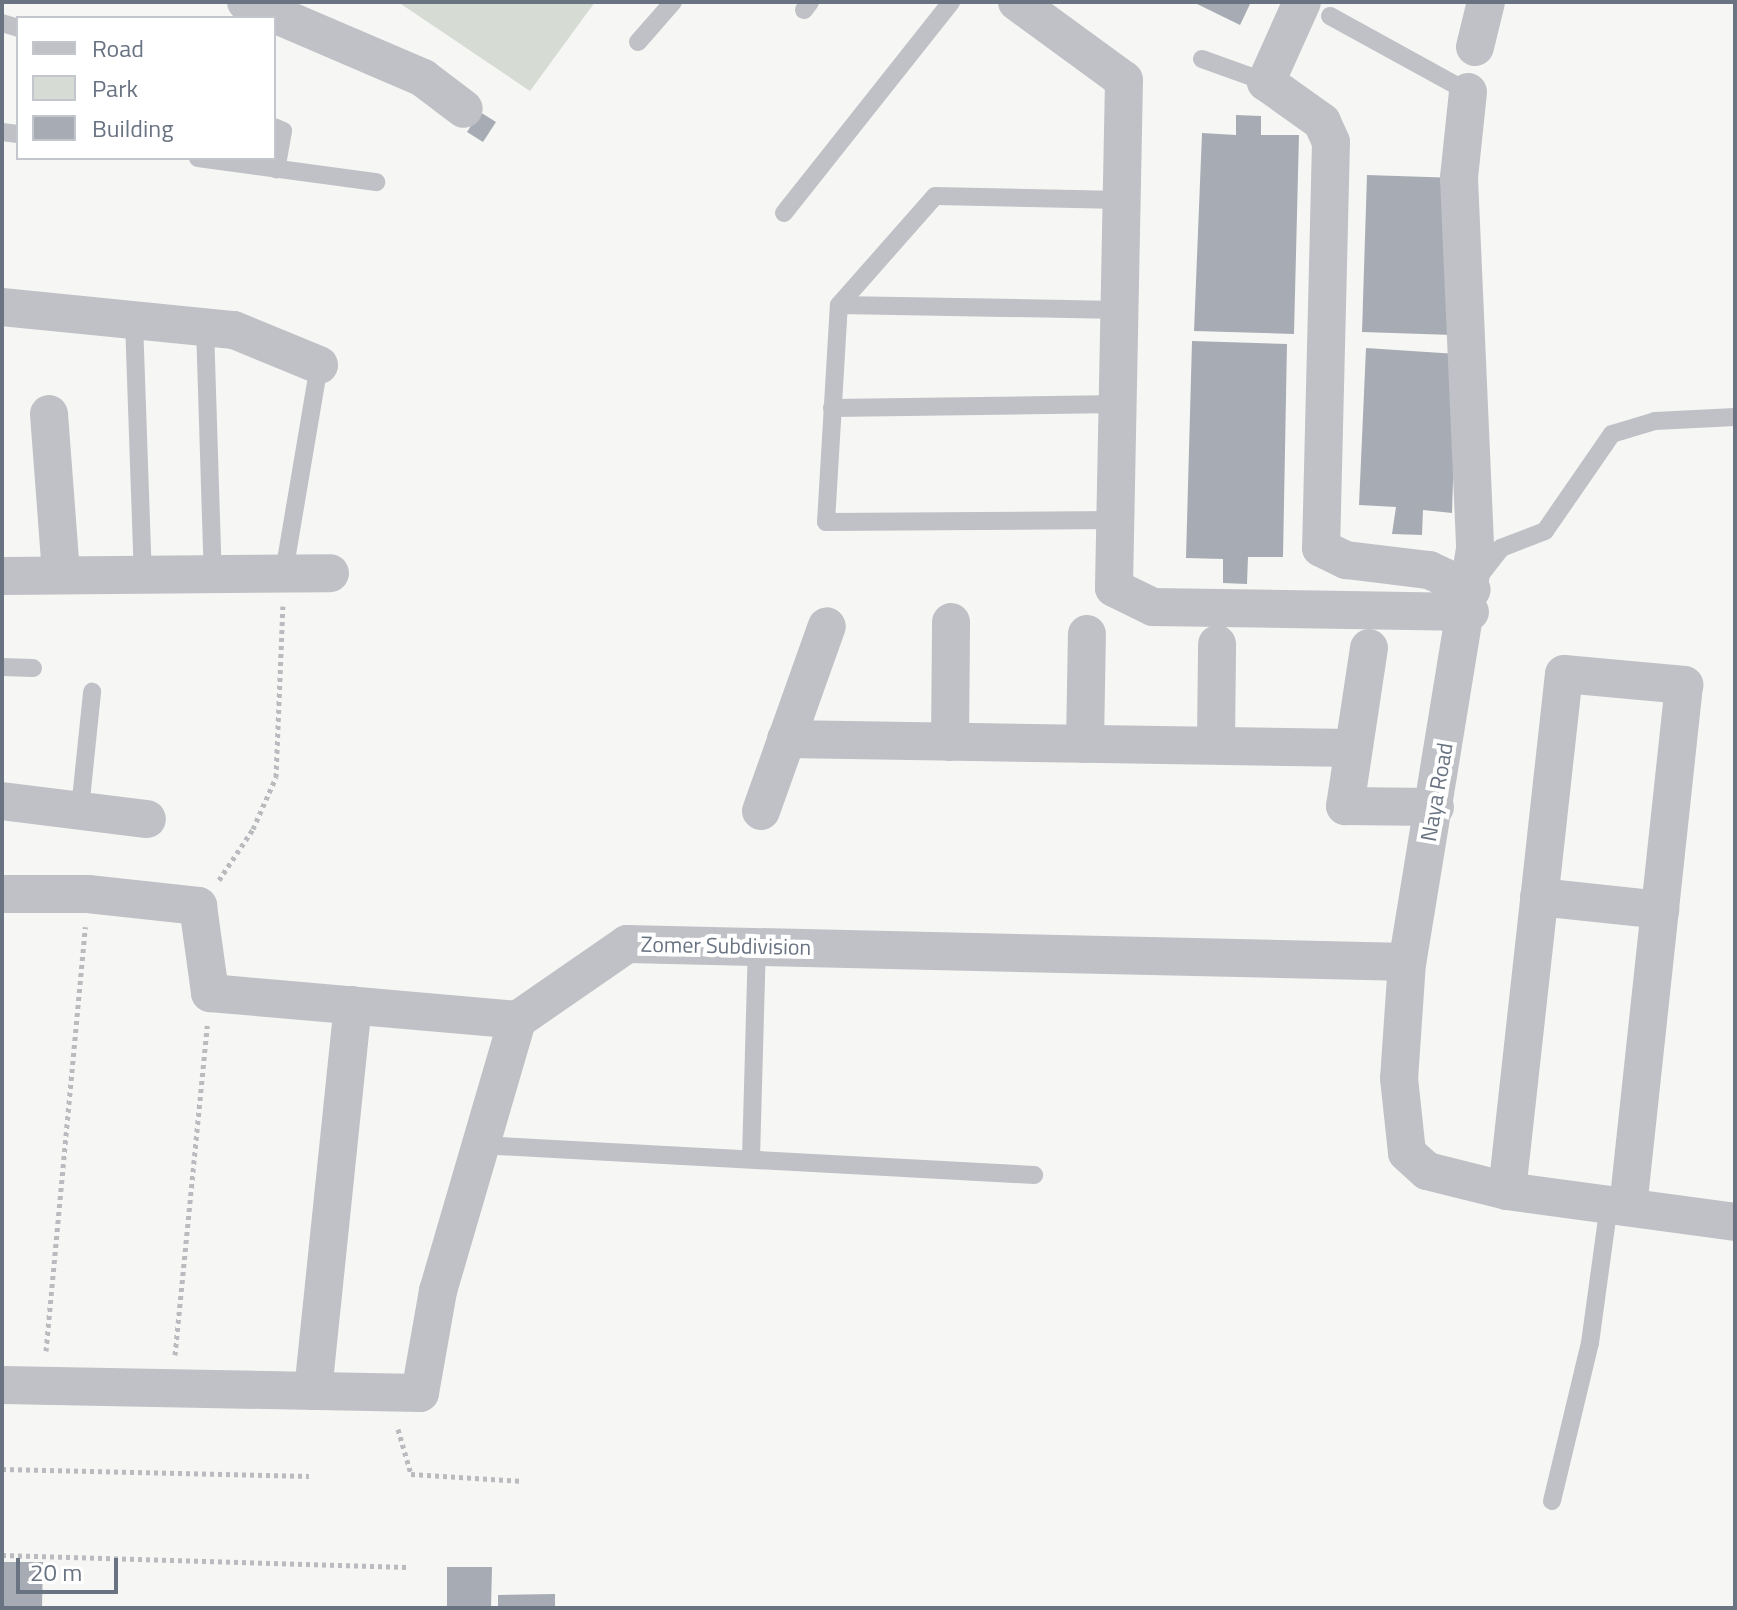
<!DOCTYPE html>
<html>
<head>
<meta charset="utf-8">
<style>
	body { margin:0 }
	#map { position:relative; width:1737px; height:1610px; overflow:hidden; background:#f6f7f4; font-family:"Titillium Web",sans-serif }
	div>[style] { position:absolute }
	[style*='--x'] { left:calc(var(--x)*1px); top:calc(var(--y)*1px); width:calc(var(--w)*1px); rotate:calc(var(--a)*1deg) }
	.green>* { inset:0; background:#d6dbd4 }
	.building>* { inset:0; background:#a7acb4 }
	.path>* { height:5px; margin-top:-2.5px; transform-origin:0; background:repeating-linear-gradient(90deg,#b9bbbe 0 4px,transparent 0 8px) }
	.service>* { height:18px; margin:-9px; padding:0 9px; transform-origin:9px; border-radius:9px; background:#bfc1c6 }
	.minor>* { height:38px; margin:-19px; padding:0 19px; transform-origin:19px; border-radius:19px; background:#bfc1c6 }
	span { translate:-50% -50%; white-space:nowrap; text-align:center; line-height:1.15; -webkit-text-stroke:8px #fff; paint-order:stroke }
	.street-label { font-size:22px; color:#697382 }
	.frame { position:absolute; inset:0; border:4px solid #697382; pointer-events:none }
	.legend { position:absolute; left:16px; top:16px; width:260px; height:144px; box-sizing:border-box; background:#fff; border:2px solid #c3c7cd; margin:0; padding:10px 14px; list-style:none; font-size:24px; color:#697382 }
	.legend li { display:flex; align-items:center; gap:16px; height:40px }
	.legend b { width:40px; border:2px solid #c3c7cd }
	.scale { position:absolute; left:16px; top:1558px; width:102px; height:36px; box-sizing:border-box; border:4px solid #697382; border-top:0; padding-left:10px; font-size:24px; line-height:28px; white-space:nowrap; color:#697382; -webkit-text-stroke:6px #fff; paint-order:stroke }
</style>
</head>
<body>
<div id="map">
	<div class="green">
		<i style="clip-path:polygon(398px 2px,595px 2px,530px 91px)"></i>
	</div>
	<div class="building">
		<i style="clip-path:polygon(1193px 2px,1251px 2px,1240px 25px)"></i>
		<i style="clip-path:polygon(480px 112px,496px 122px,483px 142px,467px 132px)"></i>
		<i style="clip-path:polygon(1236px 115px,1261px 116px,1261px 135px,1299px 135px,1294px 334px,1194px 331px,1202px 133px,1236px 135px)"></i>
		<i style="clip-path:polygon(1367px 175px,1458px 178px,1453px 335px,1362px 332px)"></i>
		<i style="clip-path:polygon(1192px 341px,1287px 344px,1283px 557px,1248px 557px,1247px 584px,1223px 583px,1223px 559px,1186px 558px)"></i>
		<i style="clip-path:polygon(1366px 348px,1457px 354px,1452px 513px,1423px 510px,1422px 535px,1392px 534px,1396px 507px,1359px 505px)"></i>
		<i style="clip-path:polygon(2px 1562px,43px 1562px,42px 1608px,2px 1608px)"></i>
		<i style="clip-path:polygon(447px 1567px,492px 1567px,491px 1608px,447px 1608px)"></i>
		<i style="clip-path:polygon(555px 1594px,555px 1608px,498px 1608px,498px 1595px)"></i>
	</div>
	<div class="path">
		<i style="--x:219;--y:880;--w:61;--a:-56.3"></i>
		<i style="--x:253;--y:829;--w:57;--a:-66.1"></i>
		<i style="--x:276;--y:777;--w:171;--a:-87.7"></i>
		<i style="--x:46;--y:1351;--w:426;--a:-84.7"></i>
		<i style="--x:175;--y:1355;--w:331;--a:-84.4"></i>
		<i style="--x:398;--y:1429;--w:47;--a:73.9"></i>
		<i style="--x:411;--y:1474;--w:112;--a:3.6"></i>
		<i style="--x:2;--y:1469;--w:307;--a:1.3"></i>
		<i style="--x:2;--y:1555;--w:405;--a:1.7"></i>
	</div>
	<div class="service">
		<i style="--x:804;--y:10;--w:10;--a:-53"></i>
		<i style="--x:1330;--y:16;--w:158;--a:28.8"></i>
		<i style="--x:2;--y:23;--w:17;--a:17"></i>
		<i style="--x:638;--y:42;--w:53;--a:-48.8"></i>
		<i style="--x:1202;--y:59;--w:68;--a:19.8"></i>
		<i style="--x:274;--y:127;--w:10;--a:24"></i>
		<i style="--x:283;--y:131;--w:39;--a:100"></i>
		<i style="--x:2;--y:132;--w:16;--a:7"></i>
		<i style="--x:198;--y:158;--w:180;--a:7.7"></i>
		<i style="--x:784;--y:213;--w:269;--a:-51.6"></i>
		<i style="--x:839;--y:305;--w:280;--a:1"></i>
		<i style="--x:134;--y:321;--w:252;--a:88"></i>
		<i style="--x:205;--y:327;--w:248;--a:88.2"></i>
		<i style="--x:832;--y:408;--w:285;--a:-0.8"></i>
		<i style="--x:1114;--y:520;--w:288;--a:179.6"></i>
		<i style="--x:826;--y:522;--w:217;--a:-86.6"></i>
		<i style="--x:839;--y:305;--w:145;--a:-48.6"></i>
		<i style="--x:935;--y:196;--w:186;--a:1.2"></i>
		<i style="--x:284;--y:572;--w:210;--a:-80.4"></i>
		<i style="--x:1481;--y:574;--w:33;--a:-52"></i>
		<i style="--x:1501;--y:548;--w:47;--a:-21.1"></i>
		<i style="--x:1545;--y:531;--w:118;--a:-55.4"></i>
		<i style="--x:1612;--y:434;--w:45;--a:-16.8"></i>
		<i style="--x:1655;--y:421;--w:80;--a:-2.9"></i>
		<i style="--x:2;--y:667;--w:31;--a:2"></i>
		<i style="--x:80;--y:809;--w:118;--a:-84.1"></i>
		<i style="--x:480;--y:1145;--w:555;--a:3.1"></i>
		<i style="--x:751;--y:1158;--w:211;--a:-88.4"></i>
		<i style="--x:1552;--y:1501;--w:163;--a:-76.5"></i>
		<i style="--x:1590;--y:1343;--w:139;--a:-82.2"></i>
	</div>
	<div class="minor">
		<i style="--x:246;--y:2;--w:193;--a:23.2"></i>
		<i style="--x:423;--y:78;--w:51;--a:37.1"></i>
		<i style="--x:1017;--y:2;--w:132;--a:36.1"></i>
		<i style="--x:1124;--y:80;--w:508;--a:91.13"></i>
		<i style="--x:1114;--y:588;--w:43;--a:26"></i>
		<i style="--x:1153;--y:607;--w:317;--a:0.9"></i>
		<i style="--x:1302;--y:2;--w:88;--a:114.2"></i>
		<i style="--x:1266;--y:82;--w:69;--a:35.5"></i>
		<i style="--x:1322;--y:122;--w:22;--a:66"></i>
		<i style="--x:1331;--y:142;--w:406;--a:91.4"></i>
		<i style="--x:1321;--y:548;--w:28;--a:26"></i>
		<i style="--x:1346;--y:560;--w:84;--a:6.9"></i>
		<i style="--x:1429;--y:570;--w:47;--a:24.9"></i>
		<i style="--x:1475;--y:47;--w:46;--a:-76.3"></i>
		<i style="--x:1468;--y:92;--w:86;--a:96"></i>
		<i style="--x:1459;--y:178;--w:371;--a:87.5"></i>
		<i style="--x:1475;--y:549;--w:419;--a:99.3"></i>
		<i style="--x:1407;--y:962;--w:116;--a:93.9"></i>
		<i style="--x:1399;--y:1078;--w:75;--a:83.9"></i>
		<i style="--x:1407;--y:1153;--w:27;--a:42"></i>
		<i style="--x:1427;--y:1171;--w:82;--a:14"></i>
		<i style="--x:1507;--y:1191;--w:230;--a:7.7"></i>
		<i style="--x:2;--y:307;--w:233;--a:5.7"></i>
		<i style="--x:234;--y:330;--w:92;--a:22.4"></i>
		<i style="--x:49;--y:414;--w:159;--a:85.7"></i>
		<i style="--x:2;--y:576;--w:328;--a:-0.5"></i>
		<i style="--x:1369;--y:648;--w:160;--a:98.6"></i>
		<i style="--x:1345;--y:806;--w:90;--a:0.6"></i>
		<i style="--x:786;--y:739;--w:567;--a:0.91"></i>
		<i style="--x:950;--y:742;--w:120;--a:-89.5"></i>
		<i style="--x:1085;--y:744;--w:110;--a:-89"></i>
		<i style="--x:1216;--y:745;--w:101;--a:-89.4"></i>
		<i style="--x:2;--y:801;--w:146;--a:7.1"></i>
		<i style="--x:761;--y:811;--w:196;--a:-70.4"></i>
		<i style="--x:2;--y:894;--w:86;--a:0"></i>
		<i style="--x:88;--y:894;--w:111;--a:6.2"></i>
		<i style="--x:198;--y:906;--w:88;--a:82.1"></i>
		<i style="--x:210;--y:993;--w:308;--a:5"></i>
		<i style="--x:517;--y:1020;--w:134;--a:-34.6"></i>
		<i style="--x:627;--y:944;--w:780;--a:1.32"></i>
		<i style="--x:1539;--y:897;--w:122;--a:6.1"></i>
		<i style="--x:1507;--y:1191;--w:520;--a:-83.71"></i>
		<i style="--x:1564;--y:674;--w:121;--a:5.2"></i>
		<i style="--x:1684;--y:685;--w:525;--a:96.12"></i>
		<i style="--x:2;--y:1385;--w:418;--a:1.1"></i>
		<i style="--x:420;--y:1393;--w:104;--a:-80"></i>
		<i style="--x:438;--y:1291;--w:282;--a:-73.7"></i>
		<i style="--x:313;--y:1391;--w:388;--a:-84.1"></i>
	</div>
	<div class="street-label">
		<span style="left:1437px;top:792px;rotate:-80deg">Naya Road</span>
		<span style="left:726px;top:946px;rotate:1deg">Zomer Subdivision</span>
	</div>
	<div class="frame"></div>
	<ul class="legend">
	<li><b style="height:10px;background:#bfc1c6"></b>Road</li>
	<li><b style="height:22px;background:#d6dbd4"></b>Park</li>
	<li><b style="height:22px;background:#a7acb4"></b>Building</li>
	</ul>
	<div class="scale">20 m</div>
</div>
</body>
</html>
